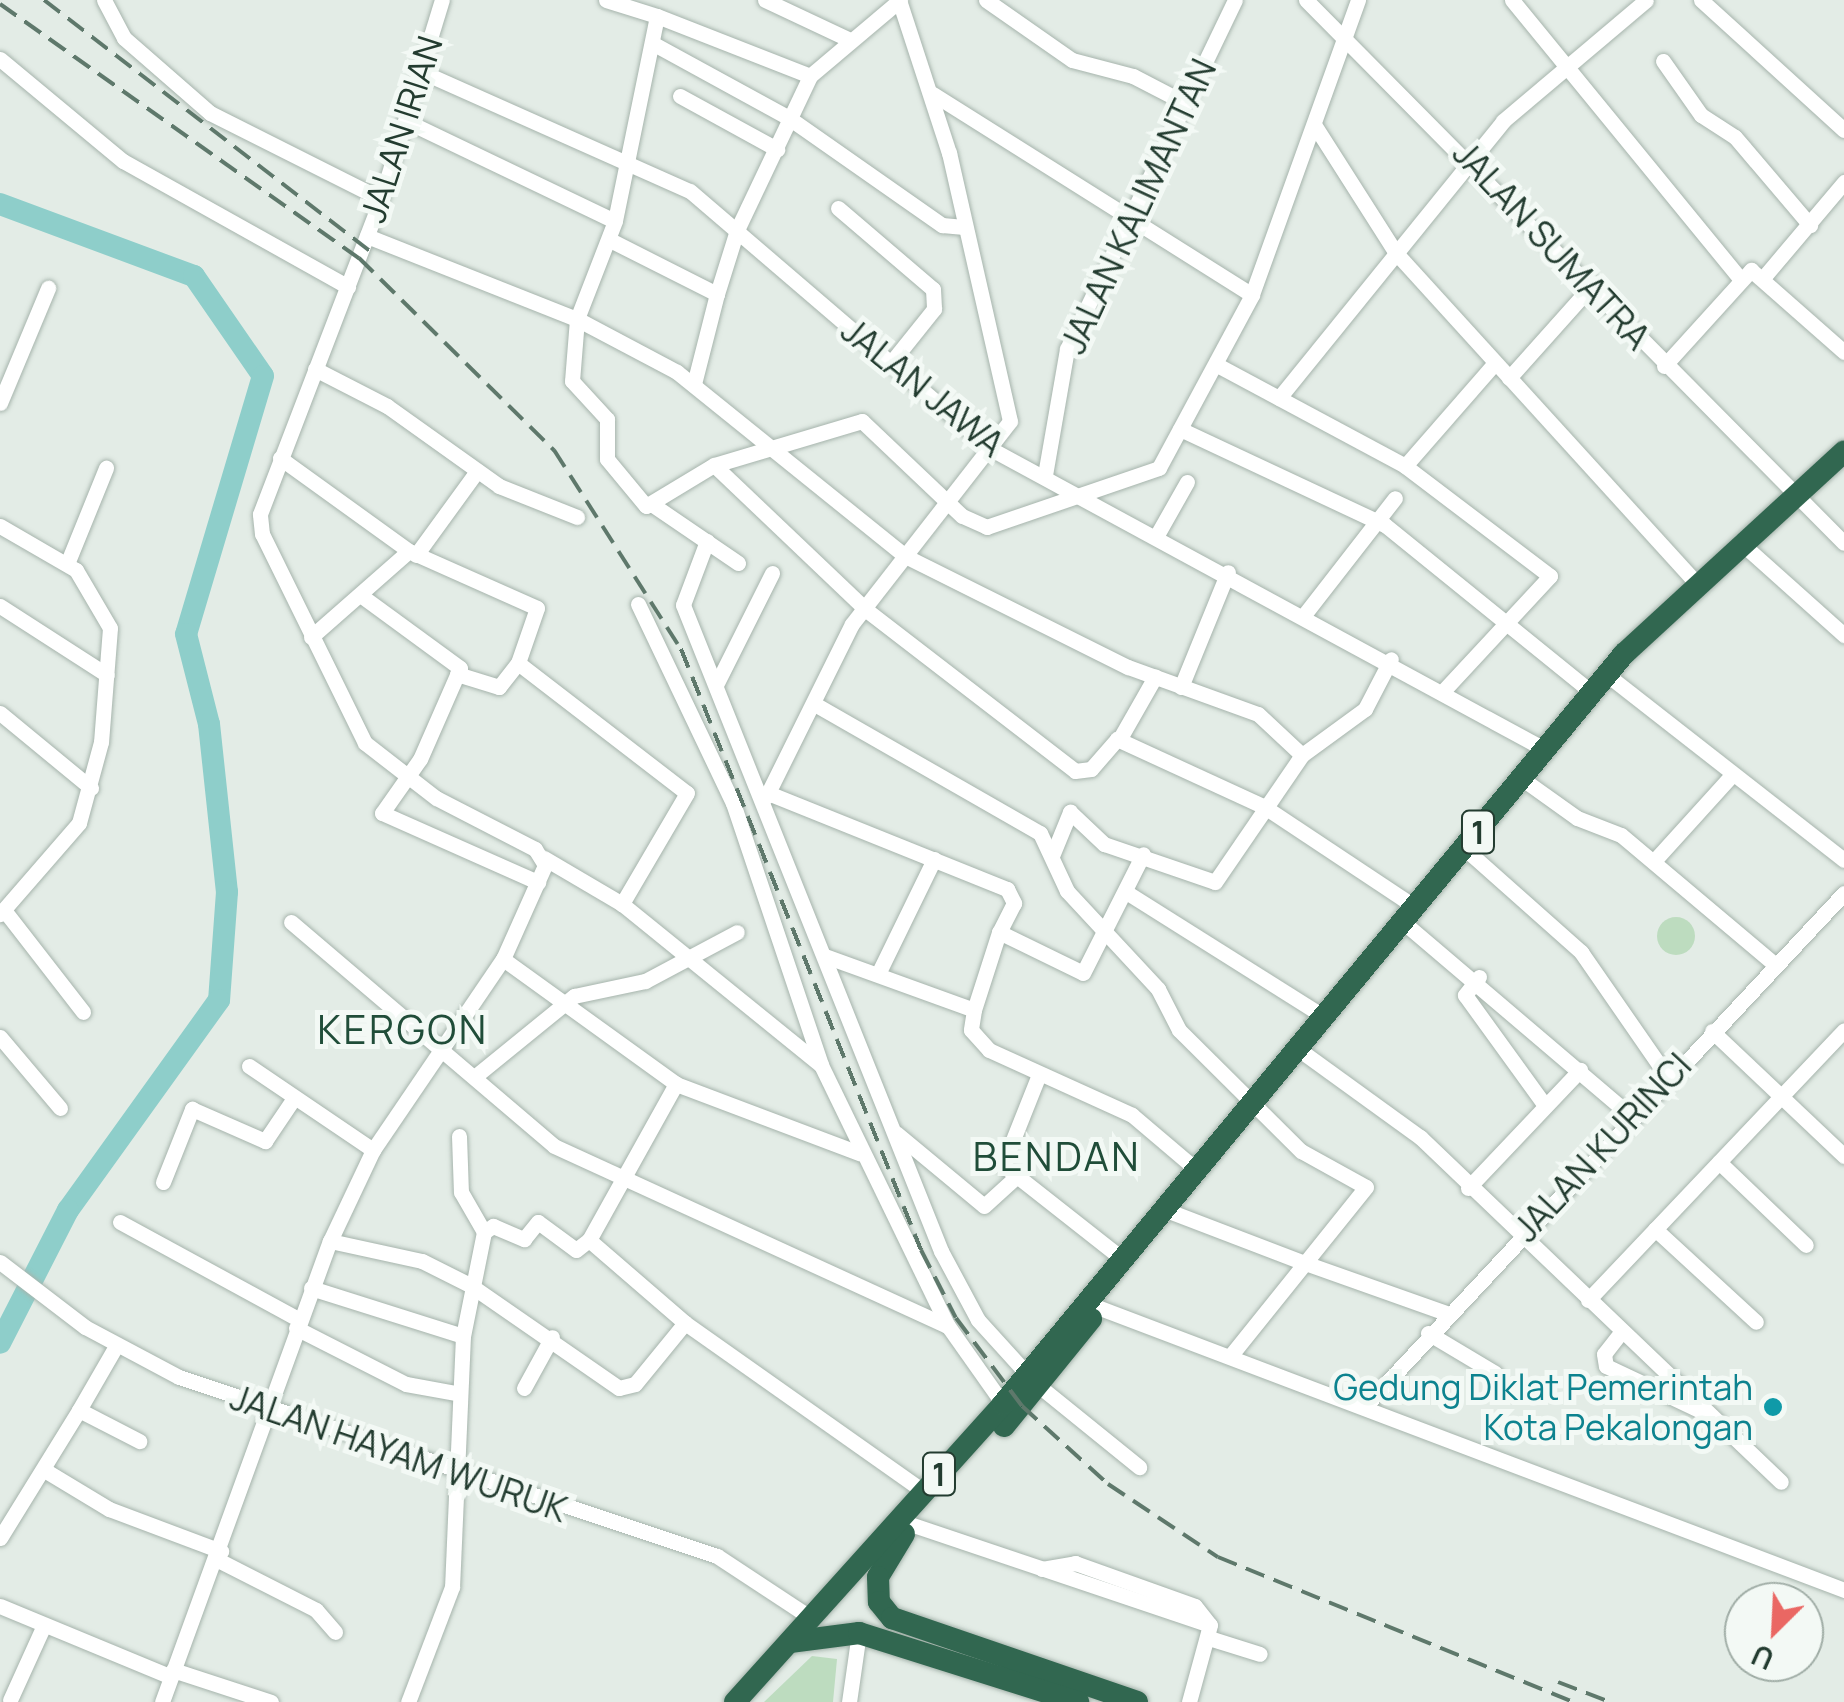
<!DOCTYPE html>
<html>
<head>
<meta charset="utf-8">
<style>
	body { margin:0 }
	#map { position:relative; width:1844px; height:1702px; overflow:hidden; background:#e3ece6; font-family:Manrope,sans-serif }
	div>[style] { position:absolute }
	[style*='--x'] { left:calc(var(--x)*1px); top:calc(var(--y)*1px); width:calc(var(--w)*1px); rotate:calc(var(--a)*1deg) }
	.green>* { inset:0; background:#bddcbf }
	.round { border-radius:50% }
	.river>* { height:22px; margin:-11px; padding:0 11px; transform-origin:11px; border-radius:11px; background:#8ececa }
	.roads { filter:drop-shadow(0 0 2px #a6b4ac) drop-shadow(0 0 2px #a6b4ac) }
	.minor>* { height:15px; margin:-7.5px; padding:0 7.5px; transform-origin:7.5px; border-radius:7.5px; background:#fff }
	.highway>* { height:22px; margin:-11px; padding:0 11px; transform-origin:11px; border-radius:11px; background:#316750 }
	.rail>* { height:4px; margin-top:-2px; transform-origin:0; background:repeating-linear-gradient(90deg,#5e786b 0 20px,transparent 0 30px) }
	.dots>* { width:28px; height:28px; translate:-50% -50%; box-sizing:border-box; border:5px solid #f3f9f5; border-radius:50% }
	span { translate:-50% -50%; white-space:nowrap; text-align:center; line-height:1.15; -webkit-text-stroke:10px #f3f9f5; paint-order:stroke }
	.shield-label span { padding:2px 8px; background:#f3f9f5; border:2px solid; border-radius:8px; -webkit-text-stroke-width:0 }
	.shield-label { font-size:32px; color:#233c30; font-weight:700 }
	.street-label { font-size:35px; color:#233c30 }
	.culture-label { font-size:35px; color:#0d838f }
	.right { translate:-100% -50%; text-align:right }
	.quarter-label { font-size:40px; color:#204d39; letter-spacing:2.5px }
	.north { position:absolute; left:1724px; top:1582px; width:100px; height:100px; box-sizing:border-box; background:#f3f9f5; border:2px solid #a0ada6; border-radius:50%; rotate:204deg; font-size:28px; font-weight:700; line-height:40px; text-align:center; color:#233c30 }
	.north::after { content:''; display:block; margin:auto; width:35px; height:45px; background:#ea6763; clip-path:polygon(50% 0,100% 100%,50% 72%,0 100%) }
</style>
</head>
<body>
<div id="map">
	<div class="green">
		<i class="round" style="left:1657px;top:917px;width:38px;height:38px"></i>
		<i style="clip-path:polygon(812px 1656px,837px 1659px,833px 1702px,764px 1702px)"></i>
	</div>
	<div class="river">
		<i style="--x:0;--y:204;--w:207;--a:20.4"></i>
		<i style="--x:194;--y:276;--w:121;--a:55.4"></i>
		<i style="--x:263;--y:376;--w:269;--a:106.6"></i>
		<i style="--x:186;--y:634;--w:93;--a:75.7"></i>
		<i style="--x:209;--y:724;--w:169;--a:83.9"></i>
		<i style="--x:227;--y:892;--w:108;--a:94.2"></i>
		<i style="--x:219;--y:1000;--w:259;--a:125.7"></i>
		<i style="--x:68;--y:1210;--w:149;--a:117.1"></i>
	</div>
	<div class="roads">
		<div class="minor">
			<i style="--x:104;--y:0;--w:43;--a:62.2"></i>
			<i style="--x:124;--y:38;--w:114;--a:41.1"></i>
			<i style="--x:210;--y:113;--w:191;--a:26.7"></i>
			<i style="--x:606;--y:0;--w:53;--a:17.4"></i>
			<i style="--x:657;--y:16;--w:209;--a:101.6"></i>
			<i style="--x:615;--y:221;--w:105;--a:111.2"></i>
			<i style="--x:577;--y:319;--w:113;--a:27.9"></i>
			<i style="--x:677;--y:372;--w:293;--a:38.9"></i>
			<i style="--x:905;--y:556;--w:249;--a:26.5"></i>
			<i style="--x:1128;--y:667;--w:138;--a:19.9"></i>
			<i style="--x:1258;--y:714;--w:60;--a:43"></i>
			<i style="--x:1302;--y:755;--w:78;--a:-36.1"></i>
			<i style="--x:1365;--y:709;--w:56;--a:-62.5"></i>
			<i style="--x:765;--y:0;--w:94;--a:25.2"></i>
			<i style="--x:986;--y:0;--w:105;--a:34.9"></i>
			<i style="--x:1072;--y:60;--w:63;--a:14.7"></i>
			<i style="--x:1133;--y:76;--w:59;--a:27.4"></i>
			<i style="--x:1306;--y:0;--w:764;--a:45.27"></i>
			<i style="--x:1358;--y:0;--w:313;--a:109.8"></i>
			<i style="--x:1252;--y:295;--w:196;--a:118.3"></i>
			<i style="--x:1159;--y:468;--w:182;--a:161.1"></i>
			<i style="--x:987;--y:527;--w:27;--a:-156"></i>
			<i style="--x:962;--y:516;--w:138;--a:-136.5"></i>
			<i style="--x:862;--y:421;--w:154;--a:163.4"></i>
			<i style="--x:714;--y:465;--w:209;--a:43.6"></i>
			<i style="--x:865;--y:609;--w:265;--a:37.6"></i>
			<i style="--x:1075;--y:771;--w:16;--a:-7"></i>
			<i style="--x:1091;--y:769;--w:40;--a:-49"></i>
			<i style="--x:1117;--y:739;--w:161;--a:24.7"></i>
			<i style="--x:1263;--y:806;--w:182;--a:33.6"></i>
			<i style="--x:1512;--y:0;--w:357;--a:50.7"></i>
			<i style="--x:1701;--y:0;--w:193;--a:42.3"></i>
			<i style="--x:657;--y:16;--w:164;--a:21.4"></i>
			<i style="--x:652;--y:43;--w:156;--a:28.7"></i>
			<i style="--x:789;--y:118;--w:187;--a:35"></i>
			<i style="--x:942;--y:225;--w:22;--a:5"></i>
			<i style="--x:0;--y:59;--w:160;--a:39.7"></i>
			<i style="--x:123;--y:161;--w:258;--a:29.2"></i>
			<i style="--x:1663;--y:61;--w:66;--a:54.9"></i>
			<i style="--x:1701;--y:115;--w:40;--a:32.9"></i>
			<i style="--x:1735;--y:137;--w:116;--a:49.6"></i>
			<i style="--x:420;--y:71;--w:295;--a:24"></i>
			<i style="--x:690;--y:191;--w:396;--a:40.6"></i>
			<i style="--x:991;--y:449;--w:629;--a:28.48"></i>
			<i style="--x:933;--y:94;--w:377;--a:32.2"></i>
			<i style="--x:680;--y:96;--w:111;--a:28.7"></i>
			<i style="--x:408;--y:122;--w:229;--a:25.6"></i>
			<i style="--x:1315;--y:126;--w:151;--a:57.5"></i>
			<i style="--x:1396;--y:253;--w:447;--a:47.7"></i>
			<i style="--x:838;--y:208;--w:125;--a:40.5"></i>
			<i style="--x:933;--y:289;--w:20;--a:87"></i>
			<i style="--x:934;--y:309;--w:70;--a:128.7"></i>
			<i style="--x:367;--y:236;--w:226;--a:21.6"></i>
			<i style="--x:577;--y:319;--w:62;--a:94.6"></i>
			<i style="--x:572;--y:381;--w:52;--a:47.4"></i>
			<i style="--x:607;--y:419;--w:40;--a:90"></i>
			<i style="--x:607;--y:459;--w:61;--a:50.3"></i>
			<i style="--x:646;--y:506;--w:79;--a:-31.1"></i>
			<i style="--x:610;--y:240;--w:120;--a:26.8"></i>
			<i style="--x:717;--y:294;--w:67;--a:-72.6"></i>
			<i style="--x:737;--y:230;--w:170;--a:-64.6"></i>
			<i style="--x:810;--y:76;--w:118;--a:-40.2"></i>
			<i style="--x:1763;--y:278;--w:126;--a:-49.8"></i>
			<i style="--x:1217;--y:365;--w:213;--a:28.2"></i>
			<i style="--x:1405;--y:466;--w:182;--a:37.2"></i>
			<i style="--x:1550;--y:576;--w:154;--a:132.9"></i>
			<i style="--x:1664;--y:366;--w:130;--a:-47.8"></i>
			<i style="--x:1751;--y:270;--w:124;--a:41.4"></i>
			<i style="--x:315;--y:369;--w:81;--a:27.2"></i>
			<i style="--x:387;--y:406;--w:138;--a:35.5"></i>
			<i style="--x:499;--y:486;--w:84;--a:21.7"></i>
			<i style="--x:1509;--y:378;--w:127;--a:-48.2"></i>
			<i style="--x:694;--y:384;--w:93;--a:-75.7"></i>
			<i style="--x:1279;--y:398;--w:356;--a:-51"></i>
			<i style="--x:1503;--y:121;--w:187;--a:-40.2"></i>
			<i style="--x:0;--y:403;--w:125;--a:-67.3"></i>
			<i style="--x:1180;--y:429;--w:226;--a:25.1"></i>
			<i style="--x:1385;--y:525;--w:265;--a:39"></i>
			<i style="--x:280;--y:458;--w:159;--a:35.8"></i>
			<i style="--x:409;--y:551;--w:140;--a:24"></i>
			<i style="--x:537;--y:608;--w:58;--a:109.1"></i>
			<i style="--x:518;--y:663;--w:213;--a:37.6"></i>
			<i style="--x:687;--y:793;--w:129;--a:120.4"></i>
			<i style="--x:1405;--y:466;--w:137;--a:-48.9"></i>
			<i style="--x:1045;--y:475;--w:128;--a:-80.1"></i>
			<i style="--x:1067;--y:349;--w:387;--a:-64.3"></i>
			<i style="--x:653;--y:505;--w:103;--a:34.3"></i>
			<i style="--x:0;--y:526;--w:88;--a:30.1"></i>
			<i style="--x:76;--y:570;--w:67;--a:59.6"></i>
			<i style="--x:110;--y:628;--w:114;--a:94.5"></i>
			<i style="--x:101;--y:742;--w:84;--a:105.2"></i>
			<i style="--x:79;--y:823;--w:121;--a:131"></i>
			<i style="--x:1157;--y:535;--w:61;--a:-60.5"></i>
			<i style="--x:707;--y:541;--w:68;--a:110.6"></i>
			<i style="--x:683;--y:605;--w:696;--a:68.23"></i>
			<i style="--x:941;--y:1251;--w:78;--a:61.8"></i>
			<i style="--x:978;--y:1320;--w:73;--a:47.8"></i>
			<i style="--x:1740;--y:542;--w:140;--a:41.8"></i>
			<i style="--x:416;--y:555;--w:104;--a:-54"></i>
			<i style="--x:67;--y:564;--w:104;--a:-67.9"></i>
			<i style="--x:363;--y:597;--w:120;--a:36.2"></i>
			<i style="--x:460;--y:668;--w:99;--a:113.7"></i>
			<i style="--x:420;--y:759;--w:66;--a:125.1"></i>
			<i style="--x:382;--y:813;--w:171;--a:23.9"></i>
			<i style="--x:638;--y:604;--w:221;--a:64.5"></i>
			<i style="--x:733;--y:803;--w:276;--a:71.4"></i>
			<i style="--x:0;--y:606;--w:127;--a:32.8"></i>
			<i style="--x:1304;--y:615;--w:148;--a:-52.1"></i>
			<i style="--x:311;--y:637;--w:130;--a:-41.3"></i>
			<i style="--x:457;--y:674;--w:44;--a:17.2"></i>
			<i style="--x:499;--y:687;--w:31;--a:-52"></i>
			<i style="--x:1606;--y:674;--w:302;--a:38"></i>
			<i style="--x:717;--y:683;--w:123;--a:-63.4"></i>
			<i style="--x:1181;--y:687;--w:124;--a:-67.8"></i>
			<i style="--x:818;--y:706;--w:256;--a:29.8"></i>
			<i style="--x:1040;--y:833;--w:64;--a:65"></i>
			<i style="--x:1067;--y:891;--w:134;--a:47.1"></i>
			<i style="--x:1158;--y:989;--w:46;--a:62.9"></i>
			<i style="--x:1179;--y:1030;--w:172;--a:44.8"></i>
			<i style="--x:1301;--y:1151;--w:74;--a:29"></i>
			<i style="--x:1366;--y:1187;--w:97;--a:128.8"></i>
			<i style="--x:1305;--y:1263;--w:150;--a:19.5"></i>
			<i style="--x:0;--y:713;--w:118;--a:39.5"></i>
			<i style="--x:1119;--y:740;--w:73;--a:-60.3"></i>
			<i style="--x:1521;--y:778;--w:69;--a:35.5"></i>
			<i style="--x:1577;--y:818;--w:47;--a:21.1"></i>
			<i style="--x:1621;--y:835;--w:200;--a:40.1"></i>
			<i style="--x:768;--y:793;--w:258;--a:21.9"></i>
			<i style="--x:1007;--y:889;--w:16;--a:63"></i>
			<i style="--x:1014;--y:903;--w:33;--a:117"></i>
			<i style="--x:766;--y:797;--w:193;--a:-63.6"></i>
			<i style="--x:852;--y:624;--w:257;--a:-52.1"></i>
			<i style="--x:1010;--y:421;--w:275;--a:-102.8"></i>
			<i style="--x:949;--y:153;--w:161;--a:-108.1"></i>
			<i style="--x:1464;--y:848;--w:157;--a:41.6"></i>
			<i style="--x:1581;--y:952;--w:151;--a:55.3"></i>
			<i style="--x:1052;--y:856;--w:48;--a:-67.8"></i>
			<i style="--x:1070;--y:812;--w:47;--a:43.3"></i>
			<i style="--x:1104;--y:844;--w:117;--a:18.9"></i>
			<i style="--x:1215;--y:882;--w:154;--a:-55.6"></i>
			<i style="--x:544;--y:858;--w:91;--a:30.5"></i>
			<i style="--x:622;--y:904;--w:256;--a:39"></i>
			<i style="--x:821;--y:1065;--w:290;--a:64.1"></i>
			<i style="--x:948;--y:1326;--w:95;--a:54.8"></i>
			<i style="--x:1654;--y:861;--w:115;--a:-47.8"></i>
			<i style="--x:1126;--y:892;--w:236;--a:32.2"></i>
			<i style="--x:4;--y:910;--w:129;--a:52.2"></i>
			<i style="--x:291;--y:922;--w:345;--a:40.4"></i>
			<i style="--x:554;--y:1146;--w:433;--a:24.6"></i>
			<i style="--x:1403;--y:922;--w:301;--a:40.4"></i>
			<i style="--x:825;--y:956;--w:158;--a:19.9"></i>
			<i style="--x:974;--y:1010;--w:20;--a:99"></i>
			<i style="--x:971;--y:1030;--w:27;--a:48"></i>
			<i style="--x:989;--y:1050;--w:157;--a:24.4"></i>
			<i style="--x:1132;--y:1115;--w:87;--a:40.3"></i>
			<i style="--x:503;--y:959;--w:213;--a:35.8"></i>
			<i style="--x:676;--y:1084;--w:196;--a:20.7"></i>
			<i style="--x:878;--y:974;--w:128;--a:-64"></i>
			<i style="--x:1479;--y:977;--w:23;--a:128"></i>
			<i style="--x:1465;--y:995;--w:135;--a:54.1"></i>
			<i style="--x:974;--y:1010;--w:82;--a:-72.2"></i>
			<i style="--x:999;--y:932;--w:93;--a:26"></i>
			<i style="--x:1083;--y:973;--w:133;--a:-63.2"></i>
			<i style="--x:1712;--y:1031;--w:182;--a:43.4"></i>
			<i style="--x:0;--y:1037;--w:93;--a:49.8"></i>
			<i style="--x:1301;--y:1051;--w:147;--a:35.9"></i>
			<i style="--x:1420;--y:1137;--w:499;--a:43.7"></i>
			<i style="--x:249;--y:1066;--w:150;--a:34.1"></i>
			<i style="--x:478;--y:1074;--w:124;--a:-39.1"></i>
			<i style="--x:574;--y:996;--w:73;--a:-11.9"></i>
			<i style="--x:645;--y:981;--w:104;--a:-28"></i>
			<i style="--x:1038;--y:1077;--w:95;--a:111.7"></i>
			<i style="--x:1003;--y:1165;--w:150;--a:38.2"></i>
			<i style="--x:896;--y:1133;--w:114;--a:39.7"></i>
			<i style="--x:984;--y:1206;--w:45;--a:-42.3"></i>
			<i style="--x:459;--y:1136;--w:56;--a:88"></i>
			<i style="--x:461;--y:1192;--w:46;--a:60.1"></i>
			<i style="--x:484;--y:1232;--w:106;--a:101.4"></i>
			<i style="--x:1719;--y:1162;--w:120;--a:43.7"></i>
			<i style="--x:163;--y:1182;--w:79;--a:-68.3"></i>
			<i style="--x:192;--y:1109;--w:80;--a:23.7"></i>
			<i style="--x:265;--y:1141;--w:52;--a:-56"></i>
			<i style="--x:1468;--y:1188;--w:163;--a:-46.5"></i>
			<i style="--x:1166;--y:1210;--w:149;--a:20.9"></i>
			<i style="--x:1305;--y:1263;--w:118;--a:128.8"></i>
			<i style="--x:120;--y:1222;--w:203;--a:28.6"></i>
			<i style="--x:1655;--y:1229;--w:137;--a:42.6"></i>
			<i style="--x:484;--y:1232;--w:11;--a:-34"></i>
			<i style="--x:493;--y:1226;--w:34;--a:23"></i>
			<i style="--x:524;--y:1239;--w:22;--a:-51"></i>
			<i style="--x:538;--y:1222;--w:47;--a:36.4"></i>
			<i style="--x:576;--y:1250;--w:16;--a:-38"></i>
			<i style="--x:589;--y:1240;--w:127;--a:40.8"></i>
			<i style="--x:685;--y:1323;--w:291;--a:35.2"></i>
			<i style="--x:589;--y:1240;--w:179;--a:-60.9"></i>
			<i style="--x:330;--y:1241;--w:94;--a:12.3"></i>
			<i style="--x:422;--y:1261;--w:54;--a:26.6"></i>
			<i style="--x:470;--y:1285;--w:181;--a:34.7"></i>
			<i style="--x:619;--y:1388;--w:16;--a:-14"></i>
			<i style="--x:635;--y:1384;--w:79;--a:-50.7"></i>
			<i style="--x:0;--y:1262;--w:107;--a:37.4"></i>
			<i style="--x:85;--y:1327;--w:106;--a:28"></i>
			<i style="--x:179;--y:1377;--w:567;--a:18.4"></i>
			<i style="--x:717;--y:1556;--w:113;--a:33.4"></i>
			<i style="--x:311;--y:1288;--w:159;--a:17.5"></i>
			<i style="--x:463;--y:1336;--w:251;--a:92.5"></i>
			<i style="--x:452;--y:1587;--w:123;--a:110.9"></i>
			<i style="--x:1588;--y:1300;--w:372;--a:-46.5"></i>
			<i style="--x:1084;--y:1302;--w:813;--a:20.75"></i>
			<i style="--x:296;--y:1328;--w:123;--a:27"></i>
			<i style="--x:406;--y:1384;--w:51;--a:10.2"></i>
			<i style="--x:1622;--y:1331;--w:29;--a:128"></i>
			<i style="--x:1604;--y:1354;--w:12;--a:81"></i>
			<i style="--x:1606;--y:1366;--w:105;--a:25.3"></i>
			<i style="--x:1428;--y:1333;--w:78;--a:30.8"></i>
			<i style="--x:1039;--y:1386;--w:129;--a:39"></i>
			<i style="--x:524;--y:1388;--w:58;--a:-61.2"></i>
			<i style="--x:1365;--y:1406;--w:702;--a:-46.96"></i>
			<i style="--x:79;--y:1410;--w:74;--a:-60"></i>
			<i style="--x:46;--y:1471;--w:74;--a:31.1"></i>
			<i style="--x:109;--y:1509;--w:120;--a:20.6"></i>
			<i style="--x:913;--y:1525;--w:313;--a:18.6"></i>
			<i style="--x:1210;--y:1625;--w:80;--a:105.3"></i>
			<i style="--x:0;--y:1538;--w:150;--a:-58.3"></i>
			<i style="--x:79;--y:1410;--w:68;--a:27.3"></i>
			<i style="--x:218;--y:1560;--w:110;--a:27"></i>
			<i style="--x:316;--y:1610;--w:29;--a:49"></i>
			<i style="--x:1042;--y:1569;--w:34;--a:-10"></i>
			<i style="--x:1075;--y:1563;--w:127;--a:19.7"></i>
			<i style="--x:1195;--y:1606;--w:24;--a:52"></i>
			<i style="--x:0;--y:1606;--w:185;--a:22.5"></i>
			<i style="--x:1209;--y:1638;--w:53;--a:17.4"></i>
			<i style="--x:173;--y:1670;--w:103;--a:18.1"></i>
			<i style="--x:10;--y:1700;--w:82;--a:-65.6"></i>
			<i style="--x:162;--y:1702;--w:491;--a:-70"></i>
			<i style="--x:330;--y:1241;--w:101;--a:-64.7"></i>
			<i style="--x:373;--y:1150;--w:231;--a:-55.8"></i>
			<i style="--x:503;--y:959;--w:103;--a:-65.9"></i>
			<i style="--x:545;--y:865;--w:19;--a:-122"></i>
			<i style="--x:535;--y:849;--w:111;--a:-152.7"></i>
			<i style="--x:436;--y:798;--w:90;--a:-142.2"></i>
			<i style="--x:365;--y:743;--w:233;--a:-116.2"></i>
			<i style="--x:262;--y:534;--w:20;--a:-96"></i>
			<i style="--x:260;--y:514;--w:337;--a:-69"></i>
			<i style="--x:381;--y:199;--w:208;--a:-73"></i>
			<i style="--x:849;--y:1702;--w:70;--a:-81.8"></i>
		</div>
		<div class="highway">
			<i style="--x:1004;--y:1426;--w:138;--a:-50.9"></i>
			<i style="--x:904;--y:1534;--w:50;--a:121.2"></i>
			<i style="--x:878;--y:1577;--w:25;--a:88"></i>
			<i style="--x:879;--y:1602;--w:21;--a:51"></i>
			<i style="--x:892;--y:1618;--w:259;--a:18.9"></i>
			<i style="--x:790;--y:1642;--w:70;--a:-7.4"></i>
			<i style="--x:859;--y:1633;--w:230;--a:17.5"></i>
			<i style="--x:735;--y:1702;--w:401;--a:-48"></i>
			<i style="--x:1003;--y:1404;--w:974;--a:-50.38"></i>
			<i style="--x:1624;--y:654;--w:299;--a:-42.6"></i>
		</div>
	</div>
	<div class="rail">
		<i style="--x:44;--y:0;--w:415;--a:37.6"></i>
		<i style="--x:0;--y:4;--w:440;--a:35.3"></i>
		<i style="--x:359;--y:258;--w:274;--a:44.6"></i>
		<i style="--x:554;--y:450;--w:236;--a:57.5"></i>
		<i style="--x:681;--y:649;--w:647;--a:68.23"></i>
		<i style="--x:921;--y:1250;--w:76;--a:62.8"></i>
		<i style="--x:956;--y:1318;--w:110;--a:53.1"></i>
		<i style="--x:1022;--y:1406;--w:116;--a:42.2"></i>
		<i style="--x:1108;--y:1484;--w:132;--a:33.6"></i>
		<i style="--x:1218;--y:1557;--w:384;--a:22.2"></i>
		<i style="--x:1558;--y:1682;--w:56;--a:21"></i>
	</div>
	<div class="dots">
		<i style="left:1773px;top:1407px;background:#0f9aa8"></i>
	</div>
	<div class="shield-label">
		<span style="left:1478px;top:832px">1</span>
		<span style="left:939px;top:1474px">1</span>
	</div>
	<div class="street-label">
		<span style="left:401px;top:129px;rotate:-72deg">JALAN IRIAN</span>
		<span style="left:1138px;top:206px;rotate:-65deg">JALAN KALIMANTAN</span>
		<span style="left:1552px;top:245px;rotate:47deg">JALAN SUMATRA</span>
		<span style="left:923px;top:387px;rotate:39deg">JALAN JAWA</span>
		<span style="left:1602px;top:1147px;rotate:-47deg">JALAN KURINCI</span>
		<span style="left:399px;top:1453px;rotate:19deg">JALAN HAYAM WURUK</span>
	</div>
	<div class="culture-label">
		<span class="right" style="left:1753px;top:1407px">Gedung Diklat Pemerintah<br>Kota Pekalongan</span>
	</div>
	<div class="quarter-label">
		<span style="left:403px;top:1029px">KERGON</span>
		<span style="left:1057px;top:1156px">BENDAN</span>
	</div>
	<div class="north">U</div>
</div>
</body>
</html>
